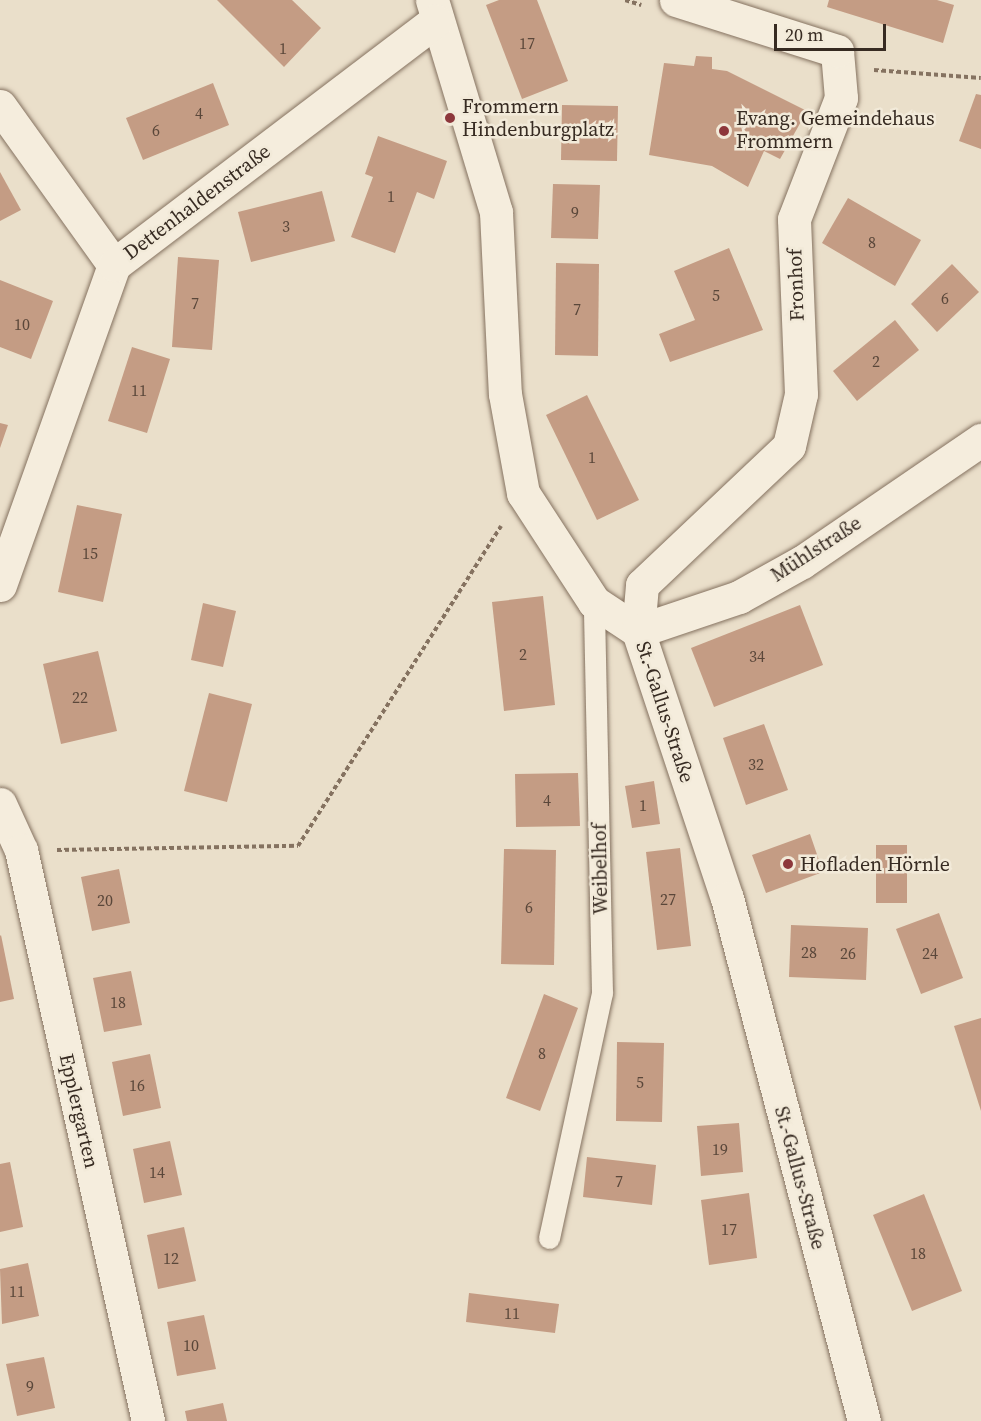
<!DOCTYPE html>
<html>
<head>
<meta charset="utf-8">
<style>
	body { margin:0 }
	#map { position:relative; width:981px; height:1421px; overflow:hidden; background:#eadfca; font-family:"Source Serif 4",serif }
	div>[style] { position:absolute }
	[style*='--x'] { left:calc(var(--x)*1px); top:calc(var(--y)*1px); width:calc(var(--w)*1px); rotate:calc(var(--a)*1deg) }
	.building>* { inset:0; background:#c49c84 }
	.path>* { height:4px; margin-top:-2px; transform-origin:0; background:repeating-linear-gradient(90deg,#857260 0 4.5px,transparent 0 7.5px) }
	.roads { filter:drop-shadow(0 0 2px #857260) drop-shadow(0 0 2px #857260) }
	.lane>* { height:21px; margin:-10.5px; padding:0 10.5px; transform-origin:10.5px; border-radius:10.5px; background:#f5eddd }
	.street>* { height:33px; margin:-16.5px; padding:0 16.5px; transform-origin:16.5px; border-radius:16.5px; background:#f5eddd }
	.dots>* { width:16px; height:16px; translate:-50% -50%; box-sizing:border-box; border:3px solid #f2ead9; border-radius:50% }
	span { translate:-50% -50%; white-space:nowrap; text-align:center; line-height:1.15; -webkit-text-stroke:5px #f2ead9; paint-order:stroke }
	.number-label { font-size:16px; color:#5a473a }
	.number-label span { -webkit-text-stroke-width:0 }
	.poi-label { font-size:20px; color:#372b22 }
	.left { translate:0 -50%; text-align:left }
	.street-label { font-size:20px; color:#372b22 }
	.scale { position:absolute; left:774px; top:24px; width:112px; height:27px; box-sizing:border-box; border:3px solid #372b22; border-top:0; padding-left:8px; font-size:18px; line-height:21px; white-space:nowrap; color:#372b22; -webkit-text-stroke:4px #f2ead9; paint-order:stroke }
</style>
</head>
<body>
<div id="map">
	<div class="building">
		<i style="clip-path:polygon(217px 0,292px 0,321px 28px,284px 67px)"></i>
		<i style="clip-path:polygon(499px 0,537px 0,568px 81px,522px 99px,486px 5px)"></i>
		<i style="clip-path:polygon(829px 0,937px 0,954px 5px,943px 43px,827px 7px)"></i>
		<i style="clip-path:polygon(696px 56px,712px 57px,712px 69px,727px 71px,807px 111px,780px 159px,764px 151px,748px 187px,712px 166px,649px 155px,664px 63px,694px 66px)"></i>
		<i style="clip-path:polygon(213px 83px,229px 125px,143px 160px,126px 118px)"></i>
		<i style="clip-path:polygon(976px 94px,981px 95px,981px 149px,959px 141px)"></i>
		<i style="clip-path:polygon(562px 105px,618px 106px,617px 161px,561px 160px)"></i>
		<i style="clip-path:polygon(378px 136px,447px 161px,434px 199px,417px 192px,395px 253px,351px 237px,373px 177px,365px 174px)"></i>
		<i style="clip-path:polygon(0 172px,21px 210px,0 221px)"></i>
		<i style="clip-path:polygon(553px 184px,600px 185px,598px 239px,551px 238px)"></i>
		<i style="clip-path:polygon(322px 191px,335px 241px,251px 262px,238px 212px)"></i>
		<i style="clip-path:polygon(848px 198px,921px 240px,895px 286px,822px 243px)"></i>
		<i style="clip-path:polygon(729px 248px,763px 330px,670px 362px,659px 334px,695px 320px,674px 271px)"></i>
		<i style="clip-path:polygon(178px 257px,219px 260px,212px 350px,172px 347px)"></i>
		<i style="clip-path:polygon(556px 263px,599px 264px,598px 356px,555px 355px)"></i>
		<i style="clip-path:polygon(952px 264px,979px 292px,937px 332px,911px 304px)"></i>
		<i style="clip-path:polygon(0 280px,53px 301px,31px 359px,0 347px)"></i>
		<i style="clip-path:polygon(895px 320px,919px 350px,857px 401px,833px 371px)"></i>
		<i style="clip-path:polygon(132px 347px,170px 359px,147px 433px,108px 421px)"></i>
		<i style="clip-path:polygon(587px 395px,639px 500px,597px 520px,546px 415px)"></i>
		<i style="clip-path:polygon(0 423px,8px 425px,0 448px)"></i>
		<i style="clip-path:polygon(77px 505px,122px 514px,103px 602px,58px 592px)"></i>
		<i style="clip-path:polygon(543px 596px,555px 705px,504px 711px,492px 602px)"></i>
		<i style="clip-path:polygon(203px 603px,236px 611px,223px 667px,191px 660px)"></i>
		<i style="clip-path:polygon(800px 605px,823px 665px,714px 707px,691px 648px)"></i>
		<i style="clip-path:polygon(98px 651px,117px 731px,61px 744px,43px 664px)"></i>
		<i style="clip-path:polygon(209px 693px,252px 704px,227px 802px,184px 791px)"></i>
		<i style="clip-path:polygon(764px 724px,788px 790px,746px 805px,723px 738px)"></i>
		<i style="clip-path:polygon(578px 773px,580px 826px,516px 827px,515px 774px)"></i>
		<i style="clip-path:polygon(654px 781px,660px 824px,632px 828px,625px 786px)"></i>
		<i style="clip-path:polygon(810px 834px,823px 872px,766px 893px,752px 855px)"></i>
		<i style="clip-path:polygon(876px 845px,907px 845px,907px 903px,876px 903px)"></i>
		<i style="clip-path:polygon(680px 848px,691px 946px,657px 950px,646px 852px)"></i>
		<i style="clip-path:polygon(504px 849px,556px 850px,554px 965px,501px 964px)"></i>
		<i style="clip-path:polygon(119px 869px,130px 923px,92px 931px,81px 877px)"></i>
		<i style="clip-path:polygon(939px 913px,963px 978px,921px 994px,896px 929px)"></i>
		<i style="clip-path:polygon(791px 925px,868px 928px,866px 980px,789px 977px)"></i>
		<i style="clip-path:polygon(1px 935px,14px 999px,0 1002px,0 936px)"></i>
		<i style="clip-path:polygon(131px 971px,142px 1025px,104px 1032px,93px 978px)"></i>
		<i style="clip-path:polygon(544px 994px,578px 1008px,540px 1111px,506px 1098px)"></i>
		<i style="clip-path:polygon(981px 1018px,981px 1111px,954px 1026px)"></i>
		<i style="clip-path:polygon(617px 1042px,664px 1043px,662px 1122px,616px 1121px)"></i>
		<i style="clip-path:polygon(150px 1054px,161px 1108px,123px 1116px,112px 1062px)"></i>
		<i style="clip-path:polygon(739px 1123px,743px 1172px,701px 1176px,697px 1126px)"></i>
		<i style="clip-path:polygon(170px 1141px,182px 1195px,144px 1203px,133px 1149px)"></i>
		<i style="clip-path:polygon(587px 1157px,656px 1165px,652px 1205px,583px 1197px)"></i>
		<i style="clip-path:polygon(10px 1162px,23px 1227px,0 1232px,0 1164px)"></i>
		<i style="clip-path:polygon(749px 1193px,757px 1258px,709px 1265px,701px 1200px)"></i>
		<i style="clip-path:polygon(924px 1194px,962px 1291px,912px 1311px,873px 1215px)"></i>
		<i style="clip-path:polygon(184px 1227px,196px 1281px,158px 1289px,147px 1235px)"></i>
		<i style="clip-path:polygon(28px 1263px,39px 1316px,2px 1324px,0 1269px)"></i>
		<i style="clip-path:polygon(469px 1293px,559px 1304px,555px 1333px,466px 1322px)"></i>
		<i style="clip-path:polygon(204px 1315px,216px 1369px,177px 1376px,167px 1322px)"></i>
		<i style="clip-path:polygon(44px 1357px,55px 1408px,17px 1416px,6px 1364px)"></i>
		<i style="clip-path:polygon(223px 1403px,227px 1421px,187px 1421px,185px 1411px)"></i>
	</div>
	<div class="path">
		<i style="--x:625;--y:0;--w:17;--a:17"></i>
		<i style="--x:874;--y:70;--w:107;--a:4.3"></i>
		<i style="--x:57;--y:850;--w:241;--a:-1"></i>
		<i style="--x:298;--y:846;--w:379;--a:-57.6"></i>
	</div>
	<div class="roads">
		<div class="lane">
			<i style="--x:549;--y:1238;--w:251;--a:-77.8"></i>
			<i style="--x:602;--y:993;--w:391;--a:-91.2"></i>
		</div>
		<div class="street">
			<i style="--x:432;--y:0;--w:221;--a:73.2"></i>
			<i style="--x:496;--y:212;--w:182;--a:87.2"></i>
			<i style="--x:505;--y:394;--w:101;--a:79.7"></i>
			<i style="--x:523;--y:493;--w:130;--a:56.9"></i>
			<i style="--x:594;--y:602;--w:53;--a:33.4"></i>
			<i style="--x:638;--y:631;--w:281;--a:71.6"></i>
			<i style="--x:727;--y:898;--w:541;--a:75.32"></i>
			<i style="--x:0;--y:106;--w:196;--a:54.4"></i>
			<i style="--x:0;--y:585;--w:340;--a:-70.4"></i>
			<i style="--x:114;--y:265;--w:404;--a:-37.2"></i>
			<i style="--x:638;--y:631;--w:46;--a:-85"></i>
			<i style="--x:642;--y:585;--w:202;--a:-43.4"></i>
			<i style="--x:789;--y:446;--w:53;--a:-77"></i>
			<i style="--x:801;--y:394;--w:175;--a:-92.3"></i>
			<i style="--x:794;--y:219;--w:130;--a:-68.8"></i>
			<i style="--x:841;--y:98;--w:47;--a:-94.9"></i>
			<i style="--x:837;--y:51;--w:169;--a:-162.4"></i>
			<i style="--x:638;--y:631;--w:107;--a:-18.6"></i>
			<i style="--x:739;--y:597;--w:72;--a:-29.1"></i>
			<i style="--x:802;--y:562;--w:217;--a:-34.3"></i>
			<i style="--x:0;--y:804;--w:51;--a:65.5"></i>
			<i style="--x:21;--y:850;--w:585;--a:77.46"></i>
		</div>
	</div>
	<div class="dots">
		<i style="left:450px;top:118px;background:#8d373b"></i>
		<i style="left:724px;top:131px;background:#8d373b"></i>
		<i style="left:788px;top:864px;background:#8d373b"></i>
	</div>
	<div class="number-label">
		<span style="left:527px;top:43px">17</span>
		<span style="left:283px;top:48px">1</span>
		<span style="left:199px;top:113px">4</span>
		<span style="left:156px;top:130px">6</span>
		<span style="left:391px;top:196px">1</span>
		<span style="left:575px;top:212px">9</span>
		<span style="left:286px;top:226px">3</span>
		<span style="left:872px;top:242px">8</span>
		<span style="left:716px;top:295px">5</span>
		<span style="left:945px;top:298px">6</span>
		<span style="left:195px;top:303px">7</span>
		<span style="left:577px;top:309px">7</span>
		<span style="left:22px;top:324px">10</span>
		<span style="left:876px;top:361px">2</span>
		<span style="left:139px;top:390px">11</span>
		<span style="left:592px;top:457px">1</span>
		<span style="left:90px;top:553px">15</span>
		<span style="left:523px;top:654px">2</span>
		<span style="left:757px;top:656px">34</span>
		<span style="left:80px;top:697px">22</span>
		<span style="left:756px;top:764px">32</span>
		<span style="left:547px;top:800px">4</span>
		<span style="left:643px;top:805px">1</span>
		<span style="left:668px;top:899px">27</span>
		<span style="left:105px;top:900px">20</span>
		<span style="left:529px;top:907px">6</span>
		<span style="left:809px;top:952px">28</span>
		<span style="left:848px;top:953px">26</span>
		<span style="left:930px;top:953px">24</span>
		<span style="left:118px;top:1002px">18</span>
		<span style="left:542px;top:1053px">8</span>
		<span style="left:640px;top:1082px">5</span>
		<span style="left:137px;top:1085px">16</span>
		<span style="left:720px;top:1149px">19</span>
		<span style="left:157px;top:1172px">14</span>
		<span style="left:619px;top:1181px">7</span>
		<span style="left:729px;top:1229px">17</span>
		<span style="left:918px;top:1253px">18</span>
		<span style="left:171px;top:1258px">12</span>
		<span style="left:17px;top:1291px">11</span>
		<span style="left:512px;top:1313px">11</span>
		<span style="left:191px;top:1345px">10</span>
		<span style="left:30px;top:1386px">9</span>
	</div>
	<div class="poi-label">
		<span class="left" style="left:462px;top:118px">Frommern<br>Hindenburgplatz</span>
		<span class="left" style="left:736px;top:130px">Evang. Gemeindehaus<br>Frommern</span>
		<span class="left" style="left:800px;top:864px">Hofladen Hörnle</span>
	</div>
	<div class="street-label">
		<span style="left:197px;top:202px;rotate:-37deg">Dettenhaldenstraße</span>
		<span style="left:796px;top:285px;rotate:-92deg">Fronhof</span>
		<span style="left:816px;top:549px;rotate:-33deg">Mühlstraße</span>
		<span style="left:665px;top:712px;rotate:72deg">St.-Gallus-Straße</span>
		<span style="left:600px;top:869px;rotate:-91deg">Weibelhof</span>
		<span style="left:79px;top:1111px;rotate:77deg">Epplergarten</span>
		<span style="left:800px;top:1178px;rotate:75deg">St.-Gallus-Straße</span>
	</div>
	<div class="scale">20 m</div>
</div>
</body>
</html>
